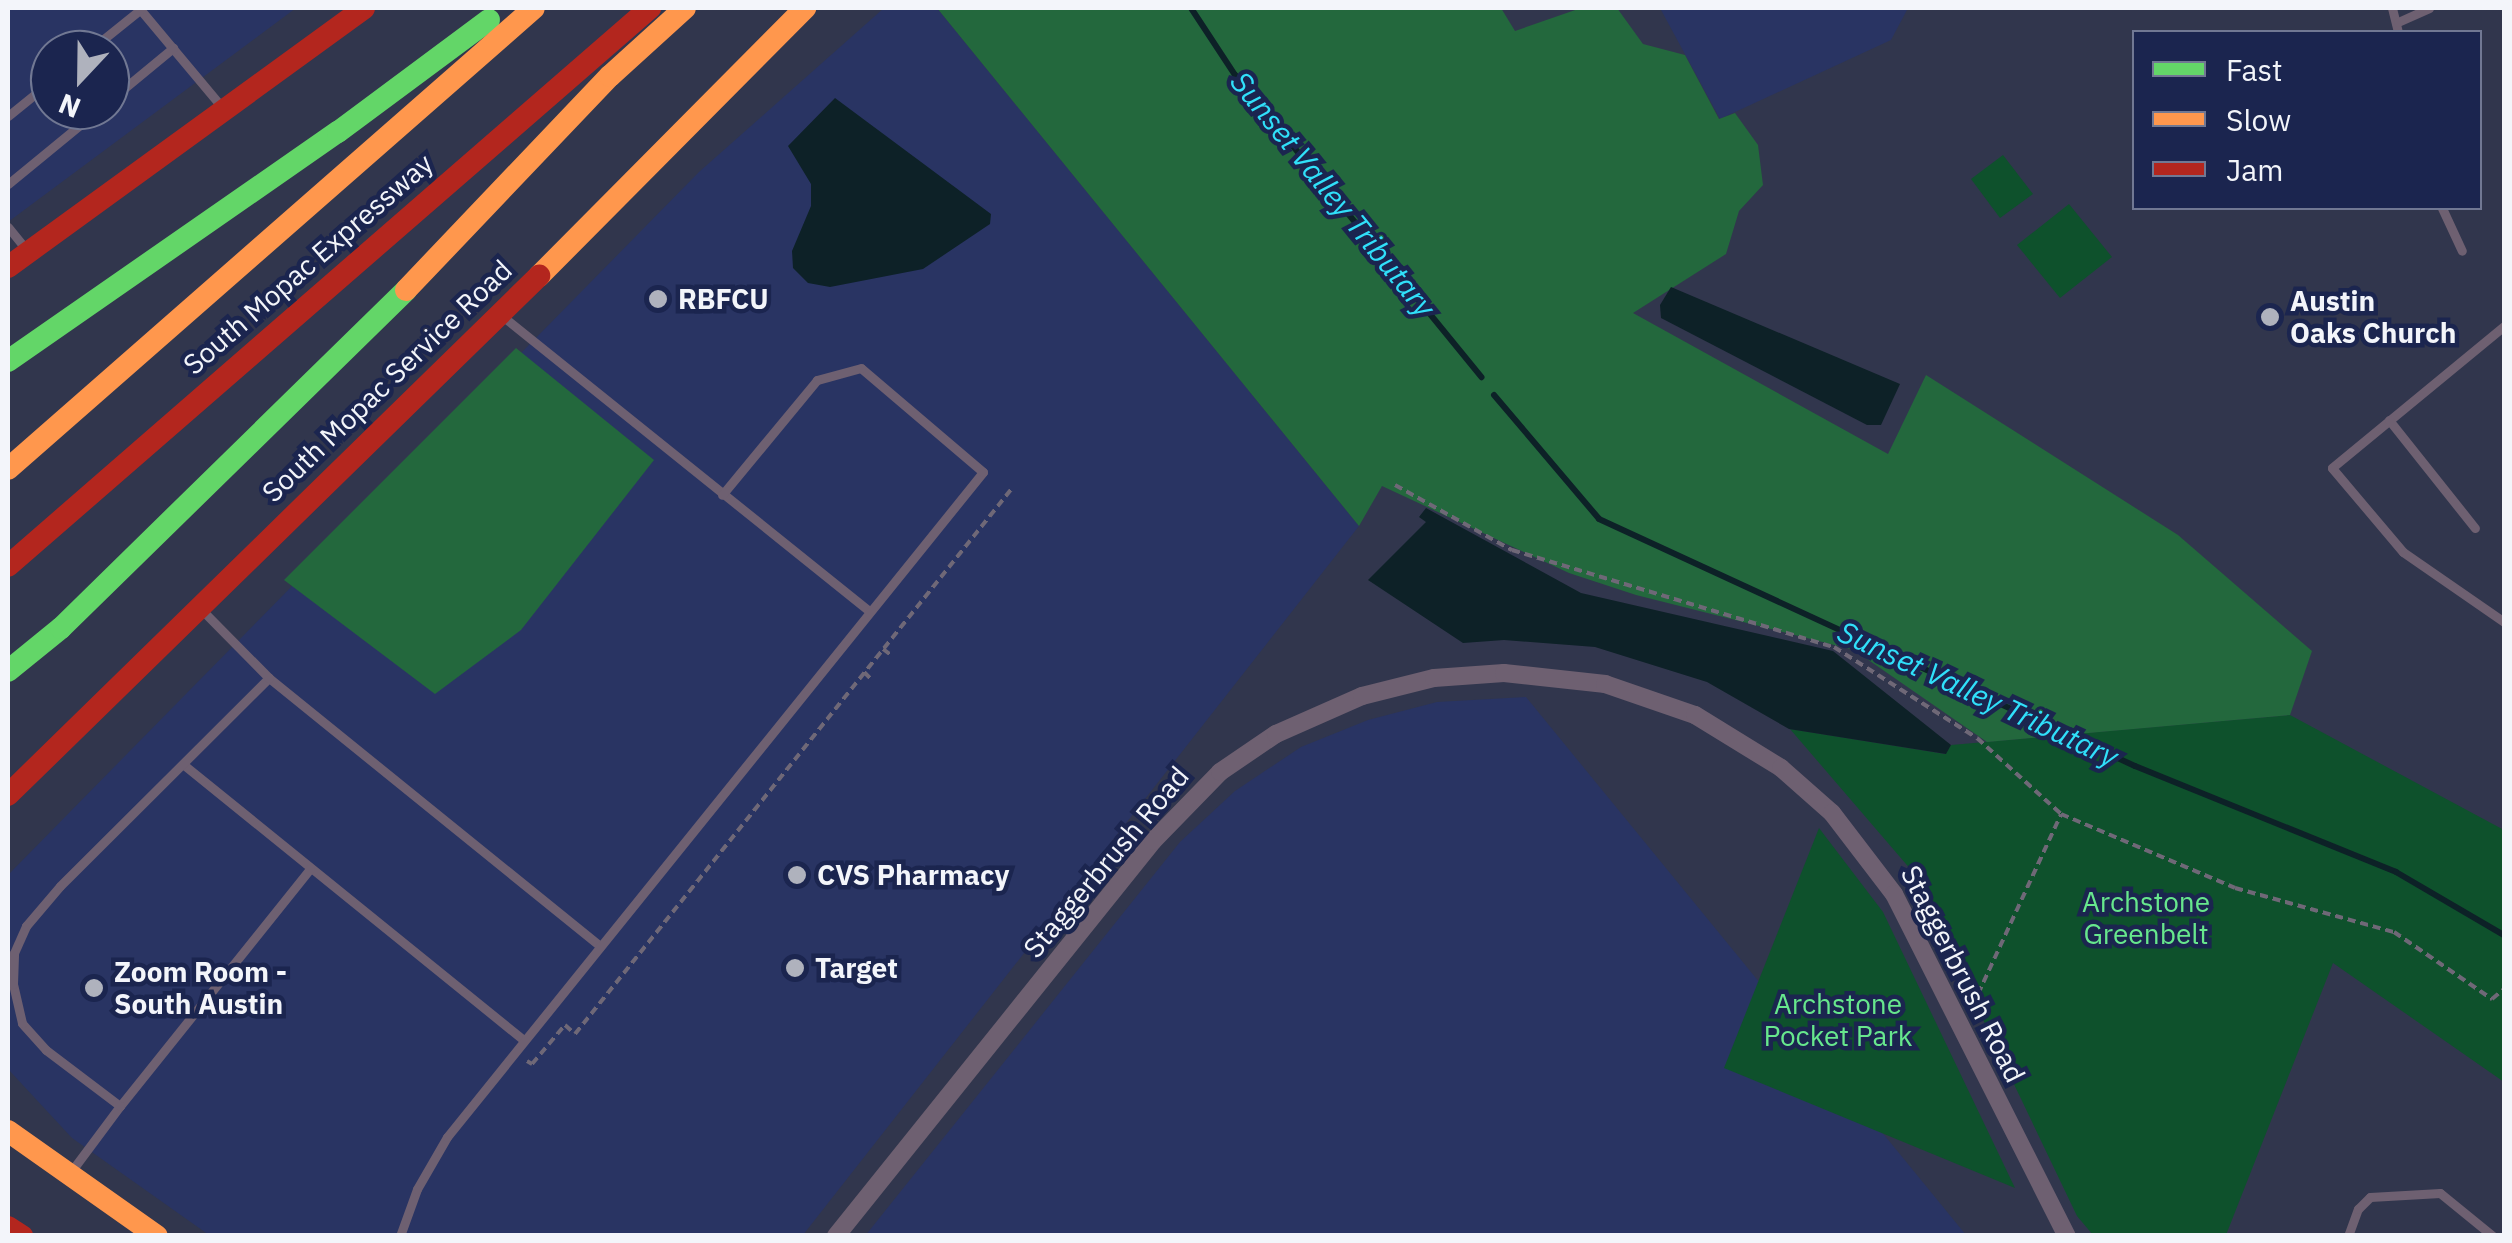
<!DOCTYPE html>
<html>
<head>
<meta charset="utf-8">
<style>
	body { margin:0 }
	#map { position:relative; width:2512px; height:1243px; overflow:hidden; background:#31364d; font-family:"IBM Plex Sans",sans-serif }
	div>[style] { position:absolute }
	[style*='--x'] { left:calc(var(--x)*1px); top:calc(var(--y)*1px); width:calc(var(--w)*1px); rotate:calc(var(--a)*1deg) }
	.built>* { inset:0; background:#293463 }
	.green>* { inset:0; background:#0e512c }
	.forest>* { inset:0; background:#23683d }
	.water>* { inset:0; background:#0d2127 }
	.stream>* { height:6px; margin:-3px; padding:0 3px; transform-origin:3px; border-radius:3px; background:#0d2127 }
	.path>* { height:4px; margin-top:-2px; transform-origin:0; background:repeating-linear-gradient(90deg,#6f6877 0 8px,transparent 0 13px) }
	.lane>* { height:9px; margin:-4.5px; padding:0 4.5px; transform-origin:4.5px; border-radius:4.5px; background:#6e6071 }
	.street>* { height:18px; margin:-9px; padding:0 9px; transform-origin:9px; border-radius:9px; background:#6e6071 }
	.fast>* { height:22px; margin:-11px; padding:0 11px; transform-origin:11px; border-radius:11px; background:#63d668 }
	.slow>* { height:22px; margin:-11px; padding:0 11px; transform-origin:11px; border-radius:11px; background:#ff974d }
	.jam>* { height:22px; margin:-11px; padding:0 11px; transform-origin:11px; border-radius:11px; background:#b3261e }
	.dots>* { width:28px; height:28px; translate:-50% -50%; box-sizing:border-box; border:5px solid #1b254f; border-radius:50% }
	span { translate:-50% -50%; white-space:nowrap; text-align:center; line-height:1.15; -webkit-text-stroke:9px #1b254f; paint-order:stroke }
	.street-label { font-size:28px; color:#f3f5fa }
	.poi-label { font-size:28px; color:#f3f5fa; font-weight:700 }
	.left { translate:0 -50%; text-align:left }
	.park-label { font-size:28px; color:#67e78d }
	.water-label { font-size:30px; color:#30e0fa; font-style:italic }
	.frame { position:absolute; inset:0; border:10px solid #f3f5fa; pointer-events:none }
	.legend { position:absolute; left:2132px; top:30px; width:350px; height:180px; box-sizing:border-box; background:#1b254f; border:2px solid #717893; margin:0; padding:12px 18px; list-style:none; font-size:30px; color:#f3f5fa }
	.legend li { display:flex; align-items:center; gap:20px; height:50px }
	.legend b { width:50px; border:2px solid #717893 }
	.north { position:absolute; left:30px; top:30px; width:100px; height:100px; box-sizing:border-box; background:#1b254f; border:2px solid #717893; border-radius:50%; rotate:202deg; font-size:28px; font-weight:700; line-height:40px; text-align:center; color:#f3f5fa }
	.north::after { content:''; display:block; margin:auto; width:35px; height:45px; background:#afb2bd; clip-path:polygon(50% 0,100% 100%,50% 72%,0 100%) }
</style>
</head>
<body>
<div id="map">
	<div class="built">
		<i style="clip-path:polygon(evenodd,8px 8px,296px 8px,8px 222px,8px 8px,50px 50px,110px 50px,110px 110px,50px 110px,50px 50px)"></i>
		<i style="clip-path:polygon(884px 8px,937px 8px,1359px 526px,803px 1235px,209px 1235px,72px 1138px,8px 1069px,8px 875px,699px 172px)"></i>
		<i style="clip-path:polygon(1660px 8px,1908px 8px,1891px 40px,1720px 119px)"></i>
		<i style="clip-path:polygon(1526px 697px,1966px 1235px,865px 1236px,1180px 842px,1235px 791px,1301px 747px,1368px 720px,1437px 702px)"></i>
	</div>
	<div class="green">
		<i style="clip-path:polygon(2003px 155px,2033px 194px,2000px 218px,1971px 179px)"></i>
		<i style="clip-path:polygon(2069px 204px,2112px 257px,2060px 298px,2017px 245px)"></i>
		<i style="clip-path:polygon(2290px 715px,2504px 830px,2504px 1082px,2333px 963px,2226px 1235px,2093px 1235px,2077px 1216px,1912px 871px,1790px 729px,1945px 754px,1951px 745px)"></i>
		<i style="clip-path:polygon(1819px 828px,1883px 912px,2015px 1188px,1724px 1068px)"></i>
	</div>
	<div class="forest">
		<i style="clip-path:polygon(937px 8px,1501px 8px,1515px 31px,1581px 8px,1617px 8px,1643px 44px,1685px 55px,1719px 119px,1735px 113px,1758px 145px,1763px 185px,1739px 211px,1726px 254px,1633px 313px,1888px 454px,1926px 375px,2178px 535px,2312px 651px,2290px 715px,1987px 742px,1854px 650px,1636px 595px,1569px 573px,1382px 486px,1359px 526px)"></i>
		<i style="clip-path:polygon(516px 348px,654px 460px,521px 630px,435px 694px,284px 580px)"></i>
	</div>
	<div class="water">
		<i style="clip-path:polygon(835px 98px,991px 214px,990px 224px,923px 269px,830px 287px,808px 283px,793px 268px,792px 251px,811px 206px,811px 184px,788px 146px)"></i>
		<i style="clip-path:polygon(1671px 287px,1900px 384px,1881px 425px,1867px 425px,1661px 318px,1660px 305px)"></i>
		<i style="clip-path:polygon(1426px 508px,1581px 593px,1833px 651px,1951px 745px,1946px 754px,1789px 729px,1707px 682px,1595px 647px,1504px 640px,1463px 643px,1368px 580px,1426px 522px,1419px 517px)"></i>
	</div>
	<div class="stream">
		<i style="--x:1191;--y:8;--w:80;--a:56.7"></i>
		<i style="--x:1235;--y:75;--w:390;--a:50.8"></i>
		<i style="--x:1494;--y:395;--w:162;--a:49.7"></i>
		<i style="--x:1599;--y:519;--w:590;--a:24.74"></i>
		<i style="--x:2135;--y:766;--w:282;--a:22.1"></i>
		<i style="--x:2396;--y:872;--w:125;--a:30.3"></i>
	</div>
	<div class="path">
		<i style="--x:1395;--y:485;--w:134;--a:29.1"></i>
		<i style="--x:1512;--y:550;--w:336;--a:16.8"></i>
		<i style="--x:1834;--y:647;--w:169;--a:32.5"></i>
		<i style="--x:1977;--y:738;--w:113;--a:42.1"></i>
		<i style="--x:2061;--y:814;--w:189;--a:23"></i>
		<i style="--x:2235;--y:888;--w:165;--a:15.5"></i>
		<i style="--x:2394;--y:932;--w:119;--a:34.4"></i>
		<i style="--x:2492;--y:999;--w:16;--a:-40"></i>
		<i style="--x:883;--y:649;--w:10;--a:37"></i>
		<i style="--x:864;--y:672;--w:10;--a:45"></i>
		<i style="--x:1978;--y:994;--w:198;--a:-65.2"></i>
		<i style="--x:527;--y:1061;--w:6;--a:31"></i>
		<i style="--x:532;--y:1064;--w:51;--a:-49.8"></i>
		<i style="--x:565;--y:1025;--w:13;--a:42"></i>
		<i style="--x:575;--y:1034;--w:701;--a:-51.31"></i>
	</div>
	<div class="lane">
		<i style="--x:139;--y:8;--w:128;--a:50.1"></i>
		<i style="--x:2392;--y:8;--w:25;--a:76"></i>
		<i style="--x:2398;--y:22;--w:34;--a:-24"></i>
		<i style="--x:90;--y:50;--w:65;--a:-38.8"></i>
		<i style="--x:110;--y:100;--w:82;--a:-39.5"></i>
		<i style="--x:8;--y:116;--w:54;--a:-39"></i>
		<i style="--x:8;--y:184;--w:117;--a:-39.4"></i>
		<i style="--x:2442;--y:208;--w:47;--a:65.1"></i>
		<i style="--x:8;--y:227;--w:32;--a:51"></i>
		<i style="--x:501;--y:315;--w:472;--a:38.8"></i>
		<i style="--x:2504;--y:326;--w:223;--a:140.5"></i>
		<i style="--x:2332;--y:468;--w:110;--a:49.8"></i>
		<i style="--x:2403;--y:552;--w:123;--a:34.7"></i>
		<i style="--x:2389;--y:420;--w:138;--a:51.5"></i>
		<i style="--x:269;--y:678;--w:426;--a:39"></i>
		<i style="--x:184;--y:765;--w:437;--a:39"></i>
		<i style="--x:120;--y:1106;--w:304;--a:-51.3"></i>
		<i style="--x:70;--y:1173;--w:84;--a:-53.3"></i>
		<i style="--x:120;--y:1106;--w:93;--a:-142.9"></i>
		<i style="--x:46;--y:1050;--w:36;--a:-132"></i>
		<i style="--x:22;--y:1023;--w:40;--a:-103"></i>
		<i style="--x:13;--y:984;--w:31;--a:-88"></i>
		<i style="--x:14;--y:953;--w:30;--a:-66"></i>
		<i style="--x:26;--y:926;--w:52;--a:-49.6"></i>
		<i style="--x:60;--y:886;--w:295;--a:-44.9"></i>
		<i style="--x:269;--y:678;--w:94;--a:-134.6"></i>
		<i style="--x:400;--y:1236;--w:50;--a:-70.1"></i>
		<i style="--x:417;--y:1189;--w:60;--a:-60"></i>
		<i style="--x:447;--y:1137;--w:854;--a:-51.13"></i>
		<i style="--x:983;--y:472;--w:160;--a:-139.6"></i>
		<i style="--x:861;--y:368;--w:46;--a:164.7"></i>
		<i style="--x:817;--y:380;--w:149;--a:129.6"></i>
		<i style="--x:2348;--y:1236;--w:29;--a:-70"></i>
		<i style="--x:2358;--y:1209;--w:17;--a:-45"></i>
		<i style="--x:2370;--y:1197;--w:70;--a:-3.3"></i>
		<i style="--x:2440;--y:1193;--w:68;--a:39.1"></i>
	</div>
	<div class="street">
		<i style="--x:836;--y:1236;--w:506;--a:-51.25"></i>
		<i style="--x:1153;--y:841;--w:96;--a:-45.8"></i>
		<i style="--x:1220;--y:772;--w:68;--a:-34.2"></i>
		<i style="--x:1276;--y:734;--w:94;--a:-23.8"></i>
		<i style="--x:1362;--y:696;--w:74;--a:-14"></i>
		<i style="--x:1434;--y:678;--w:70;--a:-4.1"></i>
		<i style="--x:1504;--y:673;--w:102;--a:6.2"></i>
		<i style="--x:1605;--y:684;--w:95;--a:19"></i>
		<i style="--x:1695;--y:715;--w:101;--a:31.6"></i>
		<i style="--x:1781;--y:768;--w:68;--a:41.4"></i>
		<i style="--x:1832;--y:813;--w:102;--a:52.6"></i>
		<i style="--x:1894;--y:894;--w:383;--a:63.2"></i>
	</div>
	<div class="fast">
		<i style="--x:8;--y:361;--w:402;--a:-34.8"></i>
		<i style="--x:338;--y:132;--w:188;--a:-36.6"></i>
		<i style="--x:8;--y:671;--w:68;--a:-39.1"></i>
		<i style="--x:61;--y:628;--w:483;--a:-44.4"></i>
	</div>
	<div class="slow">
		<i style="--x:539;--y:276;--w:378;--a:-45.2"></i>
		<i style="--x:406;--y:290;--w:296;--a:-46.4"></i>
		<i style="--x:610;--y:76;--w:101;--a:-42.2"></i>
		<i style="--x:8;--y:469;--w:699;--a:-41.23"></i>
		<i style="--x:8;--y:1131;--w:182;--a:35.2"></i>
	</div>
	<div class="jam">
		<i style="--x:8;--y:267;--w:440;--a:-36"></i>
		<i style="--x:8;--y:566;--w:851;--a:-41"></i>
		<i style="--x:8;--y:795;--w:743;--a:-44.35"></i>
		<i style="--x:8;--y:1227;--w:17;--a:33"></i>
	</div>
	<div class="dots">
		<i style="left:658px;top:299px;background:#afb2bd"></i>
		<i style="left:2270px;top:317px;background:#afb2bd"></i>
		<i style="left:797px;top:875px;background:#afb2bd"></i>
		<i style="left:795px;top:968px;background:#afb2bd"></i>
		<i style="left:94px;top:988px;background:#afb2bd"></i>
	</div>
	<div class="street-label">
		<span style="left:308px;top:264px;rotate:-41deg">South Mopac Expressway</span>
		<span style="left:387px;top:381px;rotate:-44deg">South Mopac Service Road</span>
		<span style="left:1106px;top:862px;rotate:-50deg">Staggerbrush Road</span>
		<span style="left:1963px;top:974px;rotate:63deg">Staggerbrush Road</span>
	</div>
	<div class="poi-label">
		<span class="left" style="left:678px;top:299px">RBFCU</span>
		<span class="left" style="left:2290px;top:317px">Austin<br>Oaks Church</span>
		<span class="left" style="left:817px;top:875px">CVS Pharmacy</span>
		<span class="left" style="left:815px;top:968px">Target</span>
		<span class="left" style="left:114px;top:988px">Zoom Room -<br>South Austin</span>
	</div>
	<div class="park-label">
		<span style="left:2146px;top:918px">Archstone<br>Greenbelt</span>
		<span style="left:1838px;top:1020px">Archstone<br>Pocket Park</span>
	</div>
	<div class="water-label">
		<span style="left:1333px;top:194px;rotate:51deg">Sunset Valley Tributary</span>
		<span style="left:1978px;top:694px;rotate:25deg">Sunset Valley Tributary</span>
	</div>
	<div class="frame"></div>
	<ul class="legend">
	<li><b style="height:12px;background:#63d668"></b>Fast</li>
	<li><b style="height:12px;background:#ff974d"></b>Slow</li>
	<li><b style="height:12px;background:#b3261e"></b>Jam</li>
	</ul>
	<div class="north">N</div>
</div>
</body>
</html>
